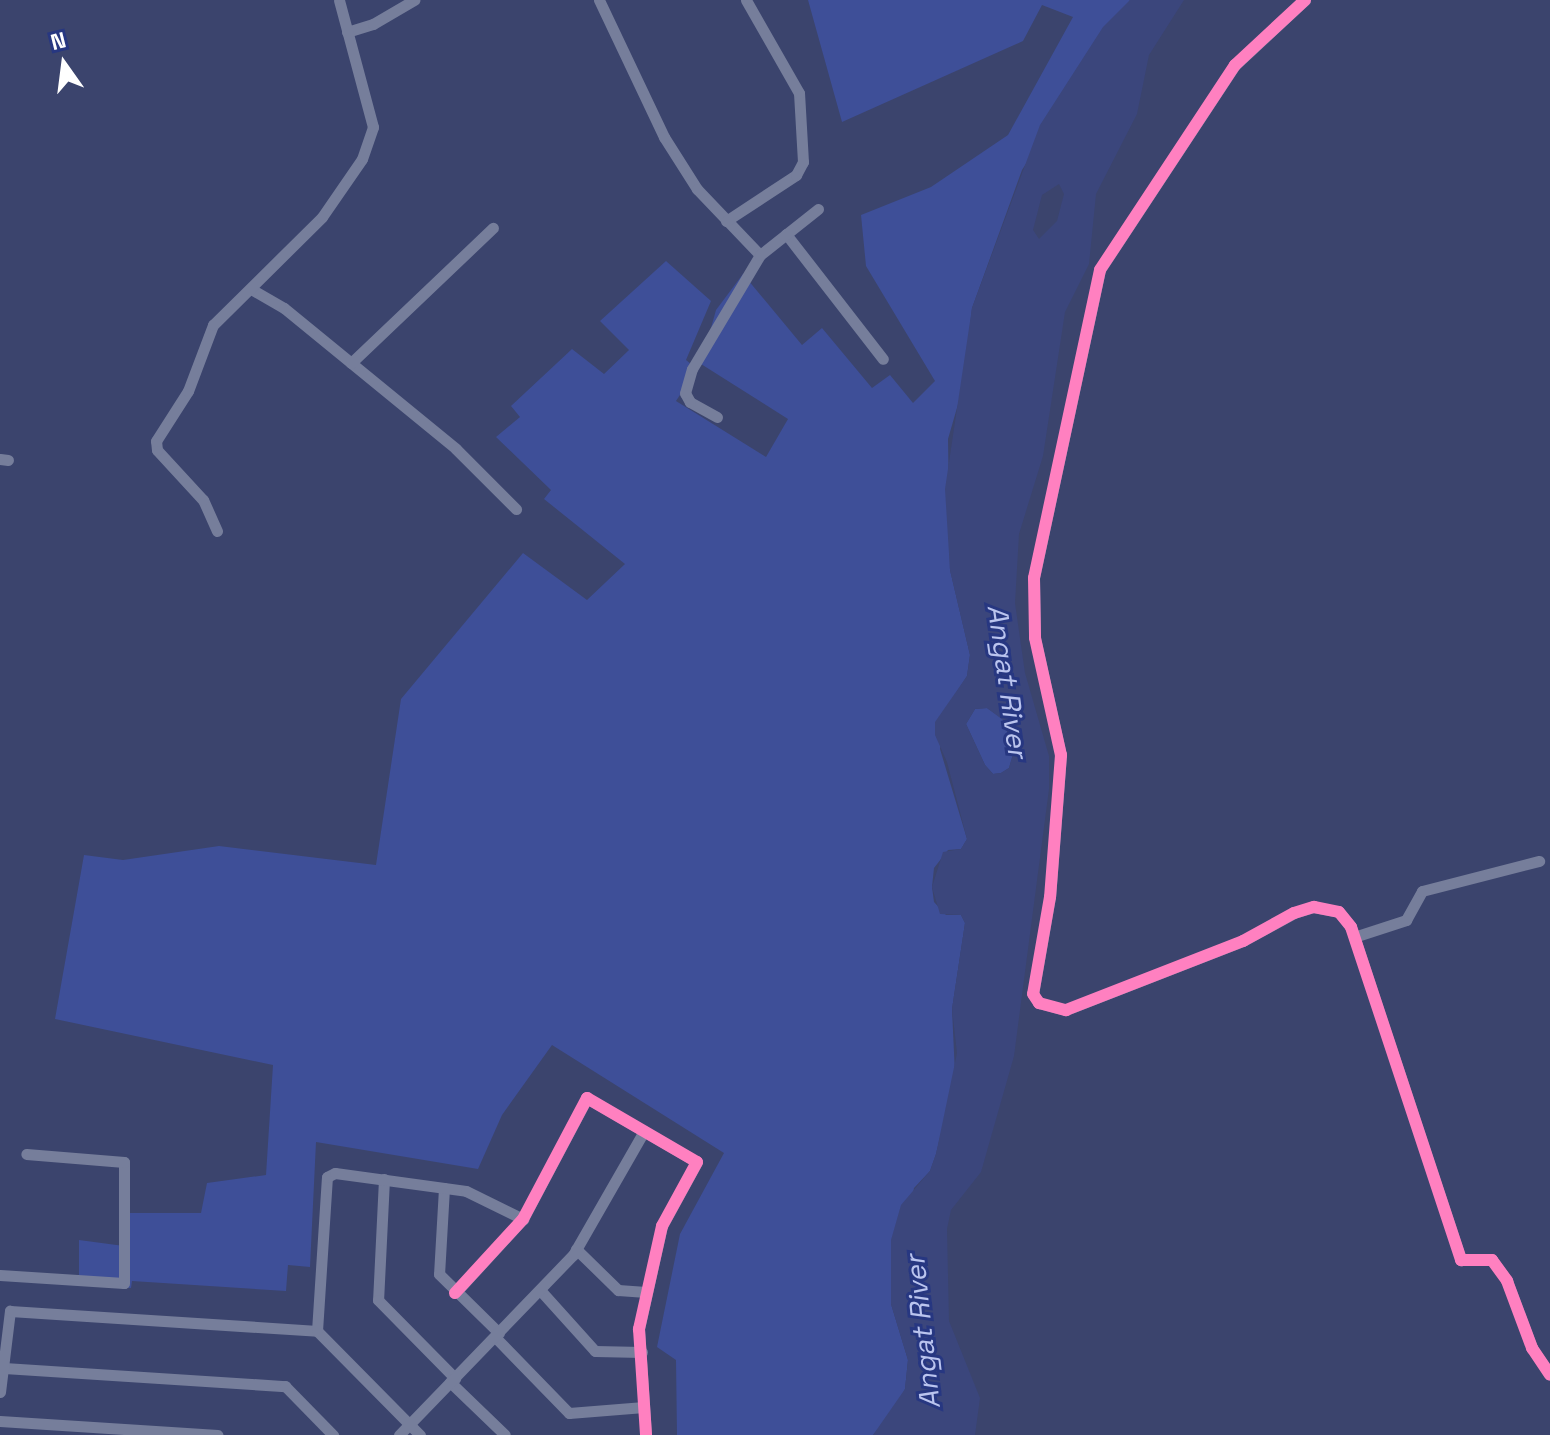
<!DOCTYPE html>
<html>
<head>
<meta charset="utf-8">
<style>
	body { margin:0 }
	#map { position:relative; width:1550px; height:1435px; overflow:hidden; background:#3b446d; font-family:"Space Grotesk",sans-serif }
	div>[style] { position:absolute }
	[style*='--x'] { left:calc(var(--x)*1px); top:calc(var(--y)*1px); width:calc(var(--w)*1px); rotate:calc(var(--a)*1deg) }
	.green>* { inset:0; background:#3e4f98 }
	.water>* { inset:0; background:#3b467c }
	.minor>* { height:11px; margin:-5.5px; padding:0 5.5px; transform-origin:5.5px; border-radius:5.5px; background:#767e9b }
	.cycleway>* { height:12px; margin:-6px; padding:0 6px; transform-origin:6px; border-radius:6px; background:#ff80c0 }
	span { translate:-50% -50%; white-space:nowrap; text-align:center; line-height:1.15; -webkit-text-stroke:6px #273781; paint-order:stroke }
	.water-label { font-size:28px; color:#bac4ee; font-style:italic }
	.north { position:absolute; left:24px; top:24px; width:80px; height:80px; -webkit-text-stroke:6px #273781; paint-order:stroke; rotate:346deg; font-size:22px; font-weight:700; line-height:32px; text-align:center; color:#fff }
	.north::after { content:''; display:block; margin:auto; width:28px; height:36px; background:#fff; clip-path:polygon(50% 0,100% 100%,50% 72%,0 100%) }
</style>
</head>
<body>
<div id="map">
	<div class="green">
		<i style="clip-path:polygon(808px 0,1130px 0,1022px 170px,972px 308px,963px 387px,948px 439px,950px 570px,970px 655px,967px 676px,945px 710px,940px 749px,967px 839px,961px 849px,948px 850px,934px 868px,932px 887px,934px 902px,946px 915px,961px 915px,965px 923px,952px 1009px,955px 1074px,936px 1154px,930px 1171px,914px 1188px,891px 1304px,908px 1360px,905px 1389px,895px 1409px,873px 1435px,677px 1435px,676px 1360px,657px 1347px,680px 1234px,724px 1153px,552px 1045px,502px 1115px,478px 1169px,316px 1142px,310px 1267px,288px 1265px,286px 1291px,132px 1281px,131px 1288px,79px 1284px,79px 1240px,124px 1246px,127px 1213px,201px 1213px,207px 1183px,266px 1175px,273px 1065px,55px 1019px,84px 855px,123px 860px,219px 846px,376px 865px,401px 699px,523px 553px,587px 600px,625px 564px,544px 499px,551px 490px,496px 437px,520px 417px,511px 406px,572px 349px,604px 374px,629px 350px,600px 321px,666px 261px,711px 301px,686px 360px,697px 369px,676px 401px,766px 457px,788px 419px,701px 364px,716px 310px,743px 274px,802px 345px,822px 328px,872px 388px,890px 375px,913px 403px,935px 381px,866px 266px,861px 215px,931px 187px,1008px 135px,1073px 17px,1042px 5px,1023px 41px,842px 122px)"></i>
		<i style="clip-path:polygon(987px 708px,1003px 719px,1014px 751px,1009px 768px,1001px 773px,993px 774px,985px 765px,966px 724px,975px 709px)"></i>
	</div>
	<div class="water">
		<i style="clip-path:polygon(evenodd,1130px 0,1184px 0,1149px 55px,1137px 114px,1096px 194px,1089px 264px,1065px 312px,1043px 456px,1019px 534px,1015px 603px,1025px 673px,1049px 756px,1049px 789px,1014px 1056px,981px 1172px,951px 1210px,947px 1229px,949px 1321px,980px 1398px,975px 1435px,873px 1435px,905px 1389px,908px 1360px,891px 1304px,891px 1240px,901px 1205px,930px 1171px,936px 1154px,957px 1053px,952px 1009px,965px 923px,961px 915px,940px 914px,932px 887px,943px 852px,961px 849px,967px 839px,947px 762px,935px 735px,935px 722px,967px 676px,970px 655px,950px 570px,945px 489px,972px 308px,1040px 125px,1103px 27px,1130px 0,1059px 184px,1064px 194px,1057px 221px,1039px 239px,1033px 230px,1042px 195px,1059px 184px,1130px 0,987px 708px,1003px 720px,1014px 751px,1009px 768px,1001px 773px,993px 774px,985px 765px,966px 724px,975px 709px,987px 708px)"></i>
	</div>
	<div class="minor">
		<i style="--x:599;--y:0;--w:152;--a:64.6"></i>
		<i style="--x:664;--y:137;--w:62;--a:57.6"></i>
		<i style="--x:697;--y:189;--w:91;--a:46.3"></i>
		<i style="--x:1305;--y:0;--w:96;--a:137.1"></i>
		<i style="--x:1235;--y:65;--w:245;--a:123.4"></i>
		<i style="--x:1100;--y:270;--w:315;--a:102.1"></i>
		<i style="--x:1034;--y:578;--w:60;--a:89"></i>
		<i style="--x:1035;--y:638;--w:120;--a:77.5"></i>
		<i style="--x:1061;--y:755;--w:142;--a:94.4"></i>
		<i style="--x:1050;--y:897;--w:98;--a:99.9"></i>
		<i style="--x:1033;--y:994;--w:11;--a:56"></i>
		<i style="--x:1039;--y:1003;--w:28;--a:15"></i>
		<i style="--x:1066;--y:1010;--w:190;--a:-21.3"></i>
		<i style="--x:1243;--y:941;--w:58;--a:-28.8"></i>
		<i style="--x:1294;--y:913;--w:21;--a:-17"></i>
		<i style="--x:1314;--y:907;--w:25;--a:11"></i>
		<i style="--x:1339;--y:912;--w:19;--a:51"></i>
		<i style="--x:1351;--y:927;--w:351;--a:71.7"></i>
		<i style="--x:1461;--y:1260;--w:31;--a:0"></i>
		<i style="--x:1492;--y:1260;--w:26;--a:54"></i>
		<i style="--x:1507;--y:1281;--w:72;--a:69.5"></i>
		<i style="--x:1532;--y:1348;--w:32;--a:56"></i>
		<i style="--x:347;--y:32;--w:27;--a:-17"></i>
		<i style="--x:373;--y:24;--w:48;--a:-30.3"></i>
		<i style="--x:726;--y:221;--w:84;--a:-33.3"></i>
		<i style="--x:796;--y:175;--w:15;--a:-62"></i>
		<i style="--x:803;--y:162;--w:69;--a:-93.3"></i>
		<i style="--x:799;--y:93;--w:107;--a:-119.7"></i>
		<i style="--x:786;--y:234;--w:158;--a:52.2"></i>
		<i style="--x:251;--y:289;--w:38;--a:30"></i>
		<i style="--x:284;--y:308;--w:222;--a:39.3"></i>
		<i style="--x:456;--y:449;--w:85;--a:45"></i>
		<i style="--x:351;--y:363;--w:196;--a:-43.6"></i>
		<i style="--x:717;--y:417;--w:31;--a:-151"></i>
		<i style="--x:690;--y:402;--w:10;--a:-119"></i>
		<i style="--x:685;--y:393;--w:25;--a:-74"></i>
		<i style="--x:692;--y:369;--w:133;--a:-59.2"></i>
		<i style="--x:760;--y:255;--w:74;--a:-38.4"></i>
		<i style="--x:0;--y:459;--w:8;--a:7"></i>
		<i style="--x:217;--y:531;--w:34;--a:-114"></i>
		<i style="--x:203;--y:500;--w:68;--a:-132.6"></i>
		<i style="--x:157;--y:450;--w:9;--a:-96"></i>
		<i style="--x:156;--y:441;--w:59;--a:-57.4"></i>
		<i style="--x:188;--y:391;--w:71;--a:-69.3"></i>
		<i style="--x:213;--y:325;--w:153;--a:-44.7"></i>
		<i style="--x:322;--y:217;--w:70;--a:-55.4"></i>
		<i style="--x:362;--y:159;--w:34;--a:-71"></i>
		<i style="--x:373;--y:127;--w:131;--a:-105"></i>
		<i style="--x:1354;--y:937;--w:55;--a:-18.1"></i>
		<i style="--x:1406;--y:920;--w:33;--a:-61"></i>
		<i style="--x:1422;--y:891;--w:121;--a:-14.4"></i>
		<i style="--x:384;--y:1179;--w:121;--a:92.8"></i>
		<i style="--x:378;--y:1300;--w:110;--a:45.4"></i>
		<i style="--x:444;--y:1188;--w:86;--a:93.3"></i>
		<i style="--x:439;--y:1274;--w:84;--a:44.5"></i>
		<i style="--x:576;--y:1249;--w:59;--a:44.3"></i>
		<i style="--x:618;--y:1290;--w:28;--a:4"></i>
		<i style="--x:0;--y:1275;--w:124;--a:3.7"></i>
		<i style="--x:124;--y:1283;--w:121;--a:-90"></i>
		<i style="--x:124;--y:1162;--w:98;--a:-175.3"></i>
		<i style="--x:540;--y:1290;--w:82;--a:48"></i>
		<i style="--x:595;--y:1351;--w:47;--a:1.2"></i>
		<i style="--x:455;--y:1293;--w:100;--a:-47.4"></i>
		<i style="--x:523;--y:1219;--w:137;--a:-62.1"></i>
		<i style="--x:587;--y:1098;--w:127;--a:30.2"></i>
		<i style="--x:697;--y:1162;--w:73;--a:118.7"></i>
		<i style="--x:662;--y:1226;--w:106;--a:102.6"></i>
		<i style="--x:639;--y:1329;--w:106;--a:86.2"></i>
		<i style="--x:495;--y:1337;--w:106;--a:45.8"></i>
		<i style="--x:569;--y:1413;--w:75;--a:-4.6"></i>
		<i style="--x:4;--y:1368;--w:282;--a:3.7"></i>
		<i style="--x:285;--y:1386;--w:69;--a:45.6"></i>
		<i style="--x:450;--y:1382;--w:76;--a:43.9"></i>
		<i style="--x:0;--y:1392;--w:82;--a:-83"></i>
		<i style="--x:10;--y:1311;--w:308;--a:3.7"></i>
		<i style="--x:0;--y:1421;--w:218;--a:3.7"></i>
		<i style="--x:399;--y:1435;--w:250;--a:-46"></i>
		<i style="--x:573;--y:1255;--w:143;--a:-60.2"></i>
		<i style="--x:420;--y:1435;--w:146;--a:-134.7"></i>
		<i style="--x:317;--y:1331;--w:154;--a:-86.3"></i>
		<i style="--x:327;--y:1177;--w:9;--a:-27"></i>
		<i style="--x:335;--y:1173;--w:132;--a:7.8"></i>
		<i style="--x:466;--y:1191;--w:64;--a:26.2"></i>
	</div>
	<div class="cycleway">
		<i style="--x:1305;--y:0;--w:96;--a:137.1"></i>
		<i style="--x:1235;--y:65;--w:245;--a:123.4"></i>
		<i style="--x:1100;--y:270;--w:315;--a:102.1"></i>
		<i style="--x:1034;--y:578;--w:60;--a:89"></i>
		<i style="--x:1035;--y:638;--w:120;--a:77.5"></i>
		<i style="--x:1061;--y:755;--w:142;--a:94.4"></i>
		<i style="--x:1050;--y:897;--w:98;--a:99.9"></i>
		<i style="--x:1033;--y:994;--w:11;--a:56"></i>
		<i style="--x:1039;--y:1003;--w:28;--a:15"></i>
		<i style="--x:1066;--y:1010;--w:190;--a:-21.3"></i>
		<i style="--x:1243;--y:941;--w:58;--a:-28.8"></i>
		<i style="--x:1294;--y:913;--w:21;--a:-17"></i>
		<i style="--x:1314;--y:907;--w:25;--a:11"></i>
		<i style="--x:1339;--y:912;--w:19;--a:51"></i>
		<i style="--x:1351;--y:927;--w:351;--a:71.7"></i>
		<i style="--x:1461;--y:1260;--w:31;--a:0"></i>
		<i style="--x:1492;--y:1260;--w:26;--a:54"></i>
		<i style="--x:1507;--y:1281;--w:72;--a:69.5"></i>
		<i style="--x:1532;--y:1348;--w:32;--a:56"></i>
		<i style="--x:455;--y:1293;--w:100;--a:-47.4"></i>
		<i style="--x:523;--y:1219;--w:137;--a:-62.1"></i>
		<i style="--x:587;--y:1098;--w:127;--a:30.2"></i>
		<i style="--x:697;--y:1162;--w:73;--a:118.7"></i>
		<i style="--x:662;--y:1226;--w:106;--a:102.6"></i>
		<i style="--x:639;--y:1329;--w:106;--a:86.2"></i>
	</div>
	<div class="water-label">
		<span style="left:1008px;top:681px;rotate:82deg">Angat River</span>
		<span style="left:922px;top:1332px;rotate:-96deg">Angat River</span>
	</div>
	<div class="north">N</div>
</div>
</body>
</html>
